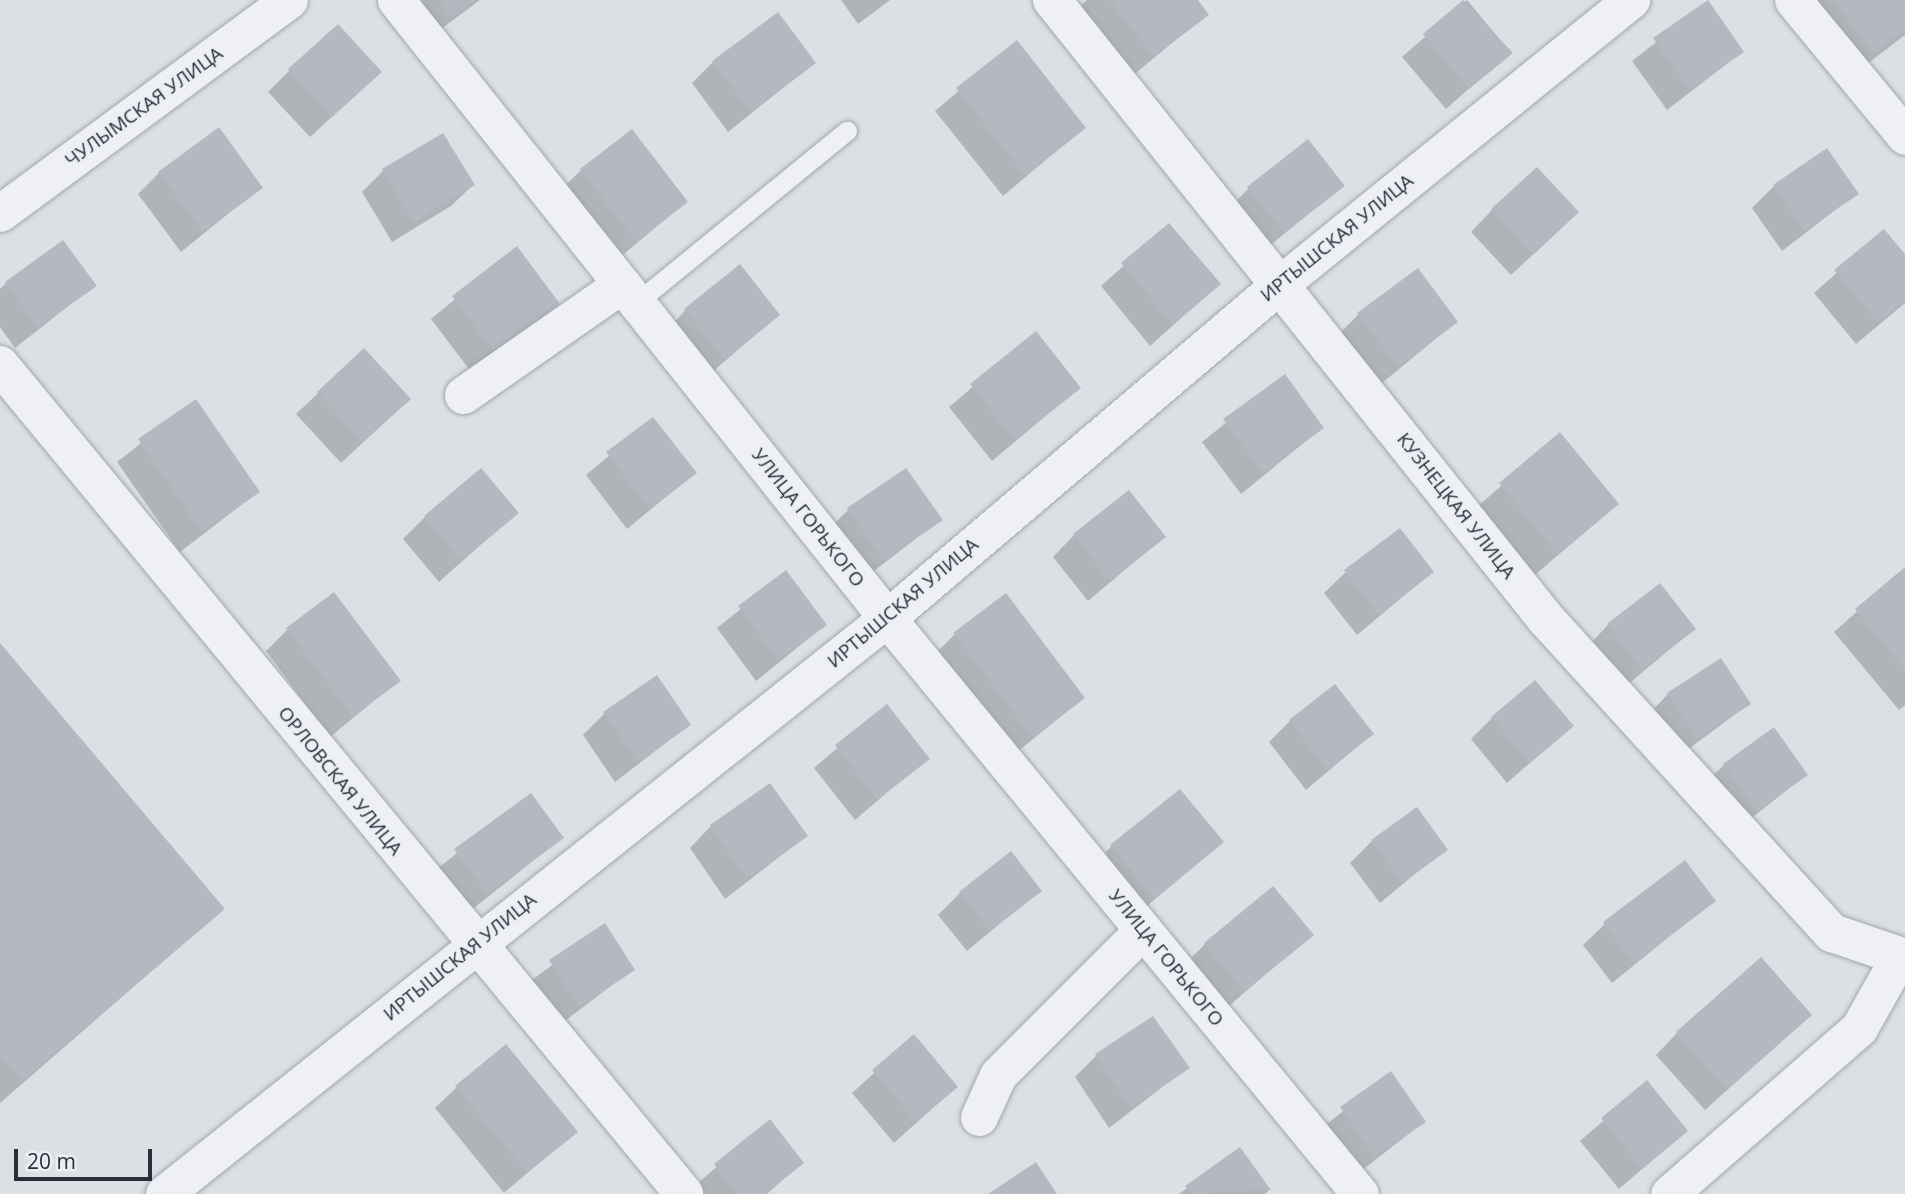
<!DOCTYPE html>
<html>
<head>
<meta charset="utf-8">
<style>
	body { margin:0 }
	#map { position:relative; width:1905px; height:1194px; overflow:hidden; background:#dce0e5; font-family:"Open Sans",sans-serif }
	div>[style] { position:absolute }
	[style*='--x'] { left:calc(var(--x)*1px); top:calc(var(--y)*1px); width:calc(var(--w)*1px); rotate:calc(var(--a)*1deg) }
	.shadow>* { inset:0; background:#0003 }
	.building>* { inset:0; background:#b4b9c1 }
	.roads { filter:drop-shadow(0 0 2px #a2a7ae) drop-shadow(0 0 2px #a2a7ae) }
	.service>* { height:19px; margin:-9.5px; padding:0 9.5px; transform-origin:9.5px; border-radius:9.5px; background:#eef0f4 }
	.minor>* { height:37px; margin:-18.5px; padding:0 18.5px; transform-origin:18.5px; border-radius:18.5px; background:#eef0f4 }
	.tertiary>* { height:38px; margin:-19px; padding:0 19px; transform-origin:19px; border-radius:19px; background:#eef0f4 }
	span { translate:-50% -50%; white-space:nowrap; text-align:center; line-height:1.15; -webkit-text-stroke:5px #ebeef3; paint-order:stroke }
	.street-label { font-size:19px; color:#282e3a }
	.scale { position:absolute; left:14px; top:1149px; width:138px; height:32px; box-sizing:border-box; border:4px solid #282e3a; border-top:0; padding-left:9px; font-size:21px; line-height:24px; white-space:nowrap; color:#282e3a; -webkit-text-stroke:5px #ebeef3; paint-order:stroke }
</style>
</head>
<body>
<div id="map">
	<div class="shadow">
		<i style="clip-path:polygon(401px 0,480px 0,429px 38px)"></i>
		<i style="clip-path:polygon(841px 0,890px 0,858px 24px)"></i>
		<i style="clip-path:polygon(1087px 0,1196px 0,1207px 14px,1131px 77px,1079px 8px)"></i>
		<i style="clip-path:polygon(1467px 0,1510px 52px,1446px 109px,1402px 57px)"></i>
		<i style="clip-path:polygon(1779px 0,1905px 0,1905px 35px,1842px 83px)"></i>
		<i style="clip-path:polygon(1708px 2px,1742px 52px,1667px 110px,1632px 61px)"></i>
		<i style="clip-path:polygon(1016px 42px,1084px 128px,1003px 196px,935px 111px)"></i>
		<i style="clip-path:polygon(713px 62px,814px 63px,728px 132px,692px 83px)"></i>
		<i style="clip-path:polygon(290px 70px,358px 93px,310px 137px,268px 92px)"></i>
		<i style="clip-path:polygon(581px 170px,686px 202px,614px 262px,560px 191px)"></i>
		<i style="clip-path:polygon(383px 171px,473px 185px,451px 206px,392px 242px,362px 192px)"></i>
		<i style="clip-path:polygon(159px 173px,261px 187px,181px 252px,138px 194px)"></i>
		<i style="clip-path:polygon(1342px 186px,1261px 253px,1227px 210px,1249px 188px)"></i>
		<i style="clip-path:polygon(1774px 186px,1856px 194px,1782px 251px,1752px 208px)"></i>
		<i style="clip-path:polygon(1492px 210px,1555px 234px,1511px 275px,1471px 232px)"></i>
		<i style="clip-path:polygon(1169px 225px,1219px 284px,1150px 346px,1101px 286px)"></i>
		<i style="clip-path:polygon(1884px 231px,1905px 256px,1905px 303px,1856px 344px,1814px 293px)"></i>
		<i style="clip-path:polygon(516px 249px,558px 304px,472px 373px,431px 319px)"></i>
		<i style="clip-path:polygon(6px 283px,95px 285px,15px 348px,0 327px,0 289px)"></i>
		<i style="clip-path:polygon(686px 310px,778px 315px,703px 380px,664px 332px)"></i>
		<i style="clip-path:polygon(1358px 315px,1456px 322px,1376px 388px,1337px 336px)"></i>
		<i style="clip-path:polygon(1036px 334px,1079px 388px,992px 461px,949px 407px)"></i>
		<i style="clip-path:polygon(364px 350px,387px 420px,341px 463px,296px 414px)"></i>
		<i style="clip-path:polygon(1284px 376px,1322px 428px,1241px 494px,1202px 442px)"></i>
		<i style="clip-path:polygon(195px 401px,258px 492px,180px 552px,117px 462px)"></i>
		<i style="clip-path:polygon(653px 419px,695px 473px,627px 529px,586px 475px)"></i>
		<i style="clip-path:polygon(1560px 435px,1617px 504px,1535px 575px,1478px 506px)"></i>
		<i style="clip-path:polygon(848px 510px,940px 520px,861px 581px,827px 531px)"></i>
		<i style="clip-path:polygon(516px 513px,439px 582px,403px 539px,425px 517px)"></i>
		<i style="clip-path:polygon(1074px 535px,1164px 537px,1088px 601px,1053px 557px)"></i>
		<i style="clip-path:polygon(1905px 569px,1905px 705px,1899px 710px,1834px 632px)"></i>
		<i style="clip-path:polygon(1346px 572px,1432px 572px,1357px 635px,1324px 593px)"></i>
		<i style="clip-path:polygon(786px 573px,825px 625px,756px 681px,717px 628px)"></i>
		<i style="clip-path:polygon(1608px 625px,1694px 629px,1620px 691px,1587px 647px)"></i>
		<i style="clip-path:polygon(287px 630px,399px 680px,330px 737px,266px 651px)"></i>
		<i style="clip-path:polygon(954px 635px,1083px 698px,1010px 758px,933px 656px)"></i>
		<i style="clip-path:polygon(0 646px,223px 909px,0 1103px)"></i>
		<i style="clip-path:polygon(1668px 694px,1749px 704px,1675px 759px,1647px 716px)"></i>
		<i style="clip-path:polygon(887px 706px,927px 758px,855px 820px,814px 768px)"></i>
		<i style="clip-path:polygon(605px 713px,689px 725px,615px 782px,583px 735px)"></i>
		<i style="clip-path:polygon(1492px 718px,1572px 726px,1507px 783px,1471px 739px)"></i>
		<i style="clip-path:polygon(1290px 721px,1372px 734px,1306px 790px,1269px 742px)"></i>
		<i style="clip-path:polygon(1724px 765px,1806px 775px,1735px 831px,1702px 786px)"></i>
		<i style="clip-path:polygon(531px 795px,562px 838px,465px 915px,433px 872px)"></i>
		<i style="clip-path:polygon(711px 826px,806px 836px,725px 899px,690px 848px)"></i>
		<i style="clip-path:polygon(1372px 841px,1445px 849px,1380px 903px,1350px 863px)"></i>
		<i style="clip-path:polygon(1221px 842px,1132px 919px,1090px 868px,1112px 846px)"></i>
		<i style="clip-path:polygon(1040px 890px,967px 951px,938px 915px,960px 893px)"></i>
		<i style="clip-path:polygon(1713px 901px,1612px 983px,1583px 945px,1605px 924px)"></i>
		<i style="clip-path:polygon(604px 926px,633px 969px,557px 1027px,528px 983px)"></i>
		<i style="clip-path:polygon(1311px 935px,1222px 1012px,1184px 965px,1205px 944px)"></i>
		<i style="clip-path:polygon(1810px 1015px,1705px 1110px,1656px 1055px,1677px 1033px)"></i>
		<i style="clip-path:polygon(914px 1037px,956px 1087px,894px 1143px,852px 1093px)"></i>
		<i style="clip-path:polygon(1097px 1055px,1187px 1068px,1109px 1128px,1075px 1077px)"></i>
		<i style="clip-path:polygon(1391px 1074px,1424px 1122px,1352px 1178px,1319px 1130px)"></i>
		<i style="clip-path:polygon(1647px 1083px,1686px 1131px,1619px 1189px,1580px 1141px)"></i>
		<i style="clip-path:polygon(457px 1087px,575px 1132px,504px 1193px,435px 1108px)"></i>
		<i style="clip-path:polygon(770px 1122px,802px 1162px,767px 1194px,699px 1194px,693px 1187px)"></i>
		<i style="clip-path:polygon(1240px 1149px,1269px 1190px,1265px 1194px,1179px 1194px)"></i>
	</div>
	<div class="building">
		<i style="clip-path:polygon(438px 0,475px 0,451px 18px)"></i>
		<i style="clip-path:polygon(1110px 0,1198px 0,1209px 15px,1153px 57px)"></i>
		<i style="clip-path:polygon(1463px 0,1513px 53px,1469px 89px,1423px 34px)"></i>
		<i style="clip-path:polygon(1708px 0,1744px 52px,1689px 90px,1653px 38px)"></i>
		<i style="clip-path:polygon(1833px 0,1905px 0,1905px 29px,1874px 53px)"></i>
		<i style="clip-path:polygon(778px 12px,816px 63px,751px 112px,712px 61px)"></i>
		<i style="clip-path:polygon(338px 24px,382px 72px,332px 117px,288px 69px)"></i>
		<i style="clip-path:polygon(1017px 40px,1086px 128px,1025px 176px,956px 88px)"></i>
		<i style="clip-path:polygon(219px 127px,263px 188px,203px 232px,158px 172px)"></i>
		<i style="clip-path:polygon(632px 129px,688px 202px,636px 242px,580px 169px)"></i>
		<i style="clip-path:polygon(443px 133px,475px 185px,414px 222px,382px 169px)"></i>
		<i style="clip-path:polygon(1308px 139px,1345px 186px,1284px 233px,1247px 187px)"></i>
		<i style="clip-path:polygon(1827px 148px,1859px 194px,1804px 231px,1773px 185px)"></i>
		<i style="clip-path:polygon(1537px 167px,1579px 212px,1533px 255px,1491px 209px)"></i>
		<i style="clip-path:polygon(1169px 223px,1221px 284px,1173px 325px,1121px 263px)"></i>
		<i style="clip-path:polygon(1884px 229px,1905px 254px,1905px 301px,1878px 323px,1834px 270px)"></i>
		<i style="clip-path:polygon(63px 240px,97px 286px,37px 328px,5px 282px)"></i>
		<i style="clip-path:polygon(517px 246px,560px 304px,495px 353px,452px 296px)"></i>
		<i style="clip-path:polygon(740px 264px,780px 315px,725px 360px,684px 309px)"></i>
		<i style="clip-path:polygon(1418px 268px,1458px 322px,1398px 367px,1357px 313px)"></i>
		<i style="clip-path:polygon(1036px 331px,1081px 388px,1015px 440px,970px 384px)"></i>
		<i style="clip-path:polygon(364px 348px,411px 399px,363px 442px,317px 392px)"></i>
		<i style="clip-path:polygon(1285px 374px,1324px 428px,1263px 473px,1223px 419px)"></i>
		<i style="clip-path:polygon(196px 399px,260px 492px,202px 532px,138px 439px)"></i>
		<i style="clip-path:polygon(653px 417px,697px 473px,650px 509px,606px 452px)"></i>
		<i style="clip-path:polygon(1560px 432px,1619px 504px,1558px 555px,1499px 483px)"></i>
		<i style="clip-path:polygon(481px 468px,519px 513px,461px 561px,424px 516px)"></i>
		<i style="clip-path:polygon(906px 468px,943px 520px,883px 561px,847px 508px)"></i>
		<i style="clip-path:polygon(1129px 490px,1166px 537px,1110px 581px,1073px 534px)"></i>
		<i style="clip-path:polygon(1400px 528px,1434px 572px,1379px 615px,1344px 570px)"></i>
		<i style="clip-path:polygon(1905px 567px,1905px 670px,1855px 609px)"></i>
		<i style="clip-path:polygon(786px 570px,827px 625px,778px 660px,738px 606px)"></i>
		<i style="clip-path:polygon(1660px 583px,1696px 629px,1642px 670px,1607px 624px)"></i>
		<i style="clip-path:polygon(334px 592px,401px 681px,353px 716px,286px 628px)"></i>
		<i style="clip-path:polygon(1006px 593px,1085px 698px,1033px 738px,953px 633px)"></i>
		<i style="clip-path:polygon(0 643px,225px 909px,22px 1081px,0 1056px)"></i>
		<i style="clip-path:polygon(1721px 658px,1751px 704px,1697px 739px,1667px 693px)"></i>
		<i style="clip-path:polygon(657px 675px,691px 725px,638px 762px,603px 712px)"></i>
		<i style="clip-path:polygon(1535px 680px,1574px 726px,1530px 763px,1491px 717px)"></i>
		<i style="clip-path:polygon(1335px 684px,1374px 734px,1328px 770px,1289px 720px)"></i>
		<i style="clip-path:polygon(887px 704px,930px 759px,877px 800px,835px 745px)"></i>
		<i style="clip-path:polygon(1774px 727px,1808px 775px,1757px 811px,1723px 764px)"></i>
		<i style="clip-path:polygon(770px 783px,808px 836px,747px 879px,710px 825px)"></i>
		<i style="clip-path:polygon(1180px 789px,1224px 842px,1155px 899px,1110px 845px)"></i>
		<i style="clip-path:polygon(531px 793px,564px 838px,487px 894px,454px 849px)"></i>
		<i style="clip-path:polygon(1417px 807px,1448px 850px,1402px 883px,1371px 840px)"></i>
		<i style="clip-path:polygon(1011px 851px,1042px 891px,990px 931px,959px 892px)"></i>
		<i style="clip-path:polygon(1685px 860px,1716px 901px,1634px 963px,1603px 922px)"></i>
		<i style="clip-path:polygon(1273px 886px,1314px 935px,1244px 992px,1204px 943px)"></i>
		<i style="clip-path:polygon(605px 923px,635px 970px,579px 1007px,549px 960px)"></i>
		<i style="clip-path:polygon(1761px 957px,1812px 1015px,1727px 1090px,1676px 1032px)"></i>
		<i style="clip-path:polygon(1153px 1016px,1190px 1068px,1131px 1108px,1095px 1054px)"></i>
		<i style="clip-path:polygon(914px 1034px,958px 1087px,916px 1122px,872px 1070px)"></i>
		<i style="clip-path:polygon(506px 1044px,578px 1132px,527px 1173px,455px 1086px)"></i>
		<i style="clip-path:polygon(1391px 1071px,1426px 1122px,1374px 1157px,1340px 1107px)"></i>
		<i style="clip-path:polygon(1647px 1080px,1688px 1131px,1642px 1169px,1601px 1118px)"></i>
		<i style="clip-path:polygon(770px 1119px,804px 1163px,765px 1194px,737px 1194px,714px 1164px)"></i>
		<i style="clip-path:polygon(1240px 1147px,1271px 1190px,1191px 1194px,1185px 1186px)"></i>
		<i style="clip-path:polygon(1036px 1162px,1057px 1194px,988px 1194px)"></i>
	</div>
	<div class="roads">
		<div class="service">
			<i style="--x:637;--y:302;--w:271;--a:-39.2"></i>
		</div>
		<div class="minor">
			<i style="--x:396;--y:0;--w:789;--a:51.53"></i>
			<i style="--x:887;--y:618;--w:745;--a:50.61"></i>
			<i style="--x:1793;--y:0;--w:176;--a:50.5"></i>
			<i style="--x:0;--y:213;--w:359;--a:-36.4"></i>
			<i style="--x:463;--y:395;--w:194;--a:-34.9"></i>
			<i style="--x:979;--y:1117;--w:46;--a:-65.7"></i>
			<i style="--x:998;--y:1075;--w:205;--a:-45"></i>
			<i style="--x:164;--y:1194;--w:924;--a:-38.54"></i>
			<i style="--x:887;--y:618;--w:516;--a:-40.36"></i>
			<i style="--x:1280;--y:284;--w:452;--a:-39"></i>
			<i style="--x:1669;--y:1194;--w:252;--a:-41.1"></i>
			<i style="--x:1859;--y:1028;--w:79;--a:-60.5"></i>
		</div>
		<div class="tertiary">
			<i style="--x:1052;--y:0;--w:792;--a:51.41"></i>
			<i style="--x:1546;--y:619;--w:425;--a:47.7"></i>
			<i style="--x:1832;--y:933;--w:77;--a:18.9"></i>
			<i style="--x:0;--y:365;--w:1075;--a:50.47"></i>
		</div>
	</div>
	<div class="street-label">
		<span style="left:144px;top:107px;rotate:-36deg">ЧУЛЫМСКАЯ УЛИЦА</span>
		<span style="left:1337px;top:238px;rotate:-39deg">ИРТЫШСКАЯ УЛИЦА</span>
		<span style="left:1456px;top:506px;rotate:52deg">КУЗНЕЦКАЯ УЛИЦА</span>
		<span style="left:808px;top:518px;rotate:52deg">УЛИЦА ГОРЬКОГО</span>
		<span style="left:903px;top:603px;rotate:-40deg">ИРТЫШСКАЯ УЛИЦА</span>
		<span style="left:340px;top:781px;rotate:51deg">ОРЛОВСКАЯ УЛИЦА</span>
		<span style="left:460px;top:957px;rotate:-39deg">ИРТЫШСКАЯ УЛИЦА</span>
		<span style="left:1166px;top:958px;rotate:51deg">УЛИЦА ГОРЬКОГО</span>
	</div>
	<div class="scale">20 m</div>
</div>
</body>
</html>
